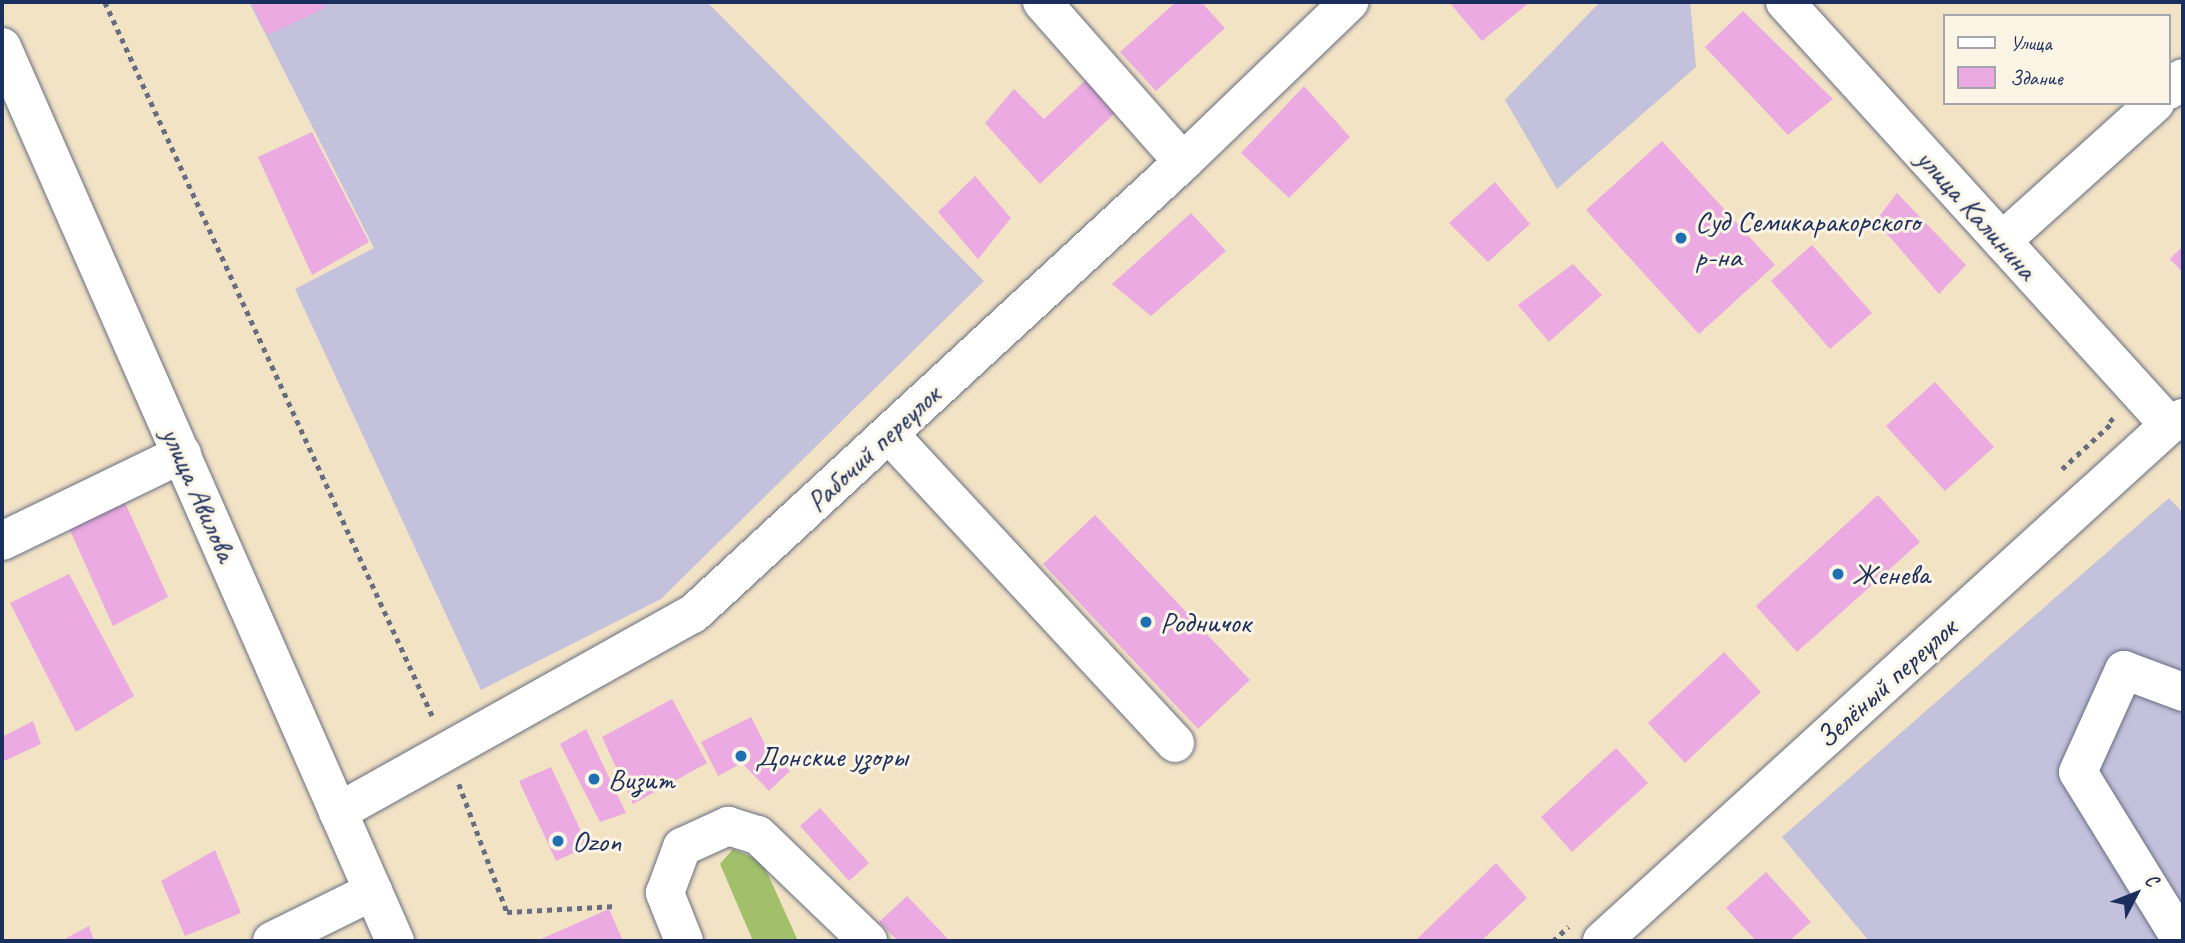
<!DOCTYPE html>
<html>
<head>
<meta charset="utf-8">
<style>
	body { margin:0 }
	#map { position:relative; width:2185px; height:943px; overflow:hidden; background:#f3e3c5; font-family:Caveat,sans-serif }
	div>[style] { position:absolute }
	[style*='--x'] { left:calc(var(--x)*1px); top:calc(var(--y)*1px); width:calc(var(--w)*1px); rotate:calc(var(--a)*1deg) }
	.industrial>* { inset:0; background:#c3c1db }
	.green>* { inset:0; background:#a1c069 }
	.building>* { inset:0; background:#ebaae1 }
	.path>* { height:4.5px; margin-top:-2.25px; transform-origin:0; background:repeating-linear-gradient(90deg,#676e82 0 5px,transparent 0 10px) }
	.roads { filter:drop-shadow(0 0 2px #676e82) drop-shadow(0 0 2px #676e82) }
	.minor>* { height:38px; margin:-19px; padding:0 19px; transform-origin:19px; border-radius:19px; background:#fff }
	.major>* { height:38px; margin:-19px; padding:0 19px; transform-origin:19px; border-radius:19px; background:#fff }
	.dots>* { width:19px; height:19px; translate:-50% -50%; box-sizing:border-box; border:4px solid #fcf5e5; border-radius:50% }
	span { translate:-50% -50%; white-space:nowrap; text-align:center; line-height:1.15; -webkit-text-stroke:6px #fcf5e5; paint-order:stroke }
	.street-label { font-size:30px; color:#1b2f5e }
	.poi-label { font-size:30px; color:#1b2f5e }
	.left { translate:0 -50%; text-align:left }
	.frame { position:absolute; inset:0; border:4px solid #1b2f5e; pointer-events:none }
	.legend { position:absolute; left:1943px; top:14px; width:228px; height:91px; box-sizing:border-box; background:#fcf5e5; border:2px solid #a2a6af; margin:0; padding:9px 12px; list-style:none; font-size:21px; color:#1b2f5e }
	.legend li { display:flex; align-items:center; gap:14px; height:35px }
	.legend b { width:35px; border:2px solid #a2a6af }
	.north { position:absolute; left:2101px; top:859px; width:70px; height:70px; -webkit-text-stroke:5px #fcf5e5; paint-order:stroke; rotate:48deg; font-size:19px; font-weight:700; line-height:28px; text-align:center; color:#1b2f5e }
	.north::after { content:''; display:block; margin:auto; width:24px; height:32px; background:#1b2f5e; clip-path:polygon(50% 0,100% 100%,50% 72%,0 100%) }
</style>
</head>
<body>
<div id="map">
	<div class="industrial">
		<i style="clip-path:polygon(249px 2px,707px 2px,984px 281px,661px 599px,481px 690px,295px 289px,374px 248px)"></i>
		<i style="clip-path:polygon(1690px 2px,1696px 67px,1557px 189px,1505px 100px,1599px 3px)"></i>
		<i style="clip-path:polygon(2169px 498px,2183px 513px,2183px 941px,1869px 941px,1782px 837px)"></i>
	</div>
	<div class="green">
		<i style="clip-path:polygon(733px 849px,762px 861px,798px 941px,753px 941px,720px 864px)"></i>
	</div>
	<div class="building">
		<i style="clip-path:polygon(251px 2px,323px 2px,325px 8px,267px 35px)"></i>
		<i style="clip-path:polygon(1176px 2px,1201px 2px,1225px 28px,1156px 91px,1120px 52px)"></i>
		<i style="clip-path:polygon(1449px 2px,1530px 2px,1482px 41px)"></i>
		<i style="clip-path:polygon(1743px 11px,1833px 99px,1788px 135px,1705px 47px)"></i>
		<i style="clip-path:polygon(1088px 78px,1118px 110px,1040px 184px,985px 123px,1014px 89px,1044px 119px)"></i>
		<i style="clip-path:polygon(1304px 86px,1350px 137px,1289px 198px,1241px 153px)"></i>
		<i style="clip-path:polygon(312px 132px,369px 242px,312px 275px,258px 157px)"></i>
		<i style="clip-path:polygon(1662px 141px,1775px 265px,1699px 334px,1586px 210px)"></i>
		<i style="clip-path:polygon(975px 176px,1011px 218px,978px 259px,938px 212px)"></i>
		<i style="clip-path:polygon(1495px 182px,1530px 224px,1488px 262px,1449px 223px)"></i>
		<i style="clip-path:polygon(1897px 193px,1966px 265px,1939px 294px,1876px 221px)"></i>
		<i style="clip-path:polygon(1191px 213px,1226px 251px,1151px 316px,1112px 284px)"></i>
		<i style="clip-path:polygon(1812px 245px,1872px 313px,1830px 349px,1771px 281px)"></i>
		<i style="clip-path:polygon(2183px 246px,2183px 273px,2170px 259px)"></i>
		<i style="clip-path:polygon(1573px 264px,1602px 295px,1549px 342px,1518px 305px)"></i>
		<i style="clip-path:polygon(1935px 382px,1994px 447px,1945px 491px,1886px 426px)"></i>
		<i style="clip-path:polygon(121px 494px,168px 597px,113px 626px,64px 517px)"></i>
		<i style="clip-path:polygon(1878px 495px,1920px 542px,1797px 652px,1756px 606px)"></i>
		<i style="clip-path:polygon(1095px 515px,1250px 680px,1198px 729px,1043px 564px)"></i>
		<i style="clip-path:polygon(69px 574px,134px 696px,76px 732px,10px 603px)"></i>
		<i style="clip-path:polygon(1724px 652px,1761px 692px,1685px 763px,1648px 723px)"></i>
		<i style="clip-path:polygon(672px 699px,707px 763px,633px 804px,602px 737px)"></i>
		<i style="clip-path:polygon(751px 717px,767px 748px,790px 771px,769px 791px,742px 763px,718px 776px,701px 742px)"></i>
		<i style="clip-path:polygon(33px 721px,41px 744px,2px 762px,2px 737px)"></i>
		<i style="clip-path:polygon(586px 729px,626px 813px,600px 822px,560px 744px)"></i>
		<i style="clip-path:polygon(1616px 748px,1648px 783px,1572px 852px,1541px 817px)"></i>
		<i style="clip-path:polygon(551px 767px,588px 846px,556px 861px,519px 781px)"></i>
		<i style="clip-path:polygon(820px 808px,869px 863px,849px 881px,800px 826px)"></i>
		<i style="clip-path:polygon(215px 850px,241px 913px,185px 936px,161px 881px)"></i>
		<i style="clip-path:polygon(1496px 863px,1527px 898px,1481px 941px,1415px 941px)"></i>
		<i style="clip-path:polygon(1766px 872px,1811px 922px,1789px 941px,1756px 941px,1726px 908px)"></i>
		<i style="clip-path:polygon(907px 896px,950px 941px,898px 941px,879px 922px)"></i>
		<i style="clip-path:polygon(609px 909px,623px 941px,542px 941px,541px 939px)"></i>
		<i style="clip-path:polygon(89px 926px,94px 941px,61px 941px)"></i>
	</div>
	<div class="path">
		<i style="--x:105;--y:2;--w:787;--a:65.36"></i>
		<i style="--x:2062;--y:469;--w:69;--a:-42.7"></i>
		<i style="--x:2113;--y:422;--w:6;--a:-135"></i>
		<i style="--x:459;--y:784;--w:137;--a:69.4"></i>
		<i style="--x:507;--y:912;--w:109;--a:-3.2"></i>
		<i style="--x:1553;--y:941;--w:21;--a:-43"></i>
	</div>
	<div class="roads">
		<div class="minor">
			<i style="--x:1042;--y:2;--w:213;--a:48.6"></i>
			<i style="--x:1785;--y:2;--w:571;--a:47.77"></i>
			<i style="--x:2169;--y:90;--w:18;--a:-41"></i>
			<i style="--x:2002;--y:241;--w:206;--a:-42"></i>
			<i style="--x:889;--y:434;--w:421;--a:47.2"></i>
			<i style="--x:2;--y:541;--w:200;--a:-25.8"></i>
			<i style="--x:338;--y:812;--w:406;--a:-29.2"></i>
			<i style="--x:693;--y:614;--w:667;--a:-42.69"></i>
			<i style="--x:1183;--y:162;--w:231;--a:-43.9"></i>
			<i style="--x:272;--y:941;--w:113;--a:-26.3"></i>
			<i style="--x:684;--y:941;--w:52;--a:-111.6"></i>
			<i style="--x:665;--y:893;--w:49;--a:-69.7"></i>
			<i style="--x:682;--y:847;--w:51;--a:-24.5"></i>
			<i style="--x:728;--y:826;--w:31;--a:17"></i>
			<i style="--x:758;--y:835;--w:153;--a:43.9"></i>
			<i style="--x:1602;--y:941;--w:767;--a:-42.3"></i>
			<i style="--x:2169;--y:425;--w:16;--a:-27"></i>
			<i style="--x:2182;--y:941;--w:198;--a:-121.6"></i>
			<i style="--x:2078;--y:772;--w:112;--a:-65.7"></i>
			<i style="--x:2124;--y:670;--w:63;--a:20.4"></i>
		</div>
		<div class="major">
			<i style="--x:2;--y:47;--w:977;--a:66.27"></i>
		</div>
	</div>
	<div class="dots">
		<i style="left:1681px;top:238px;background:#1f6fb2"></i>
		<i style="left:1838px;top:574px;background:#1f6fb2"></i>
		<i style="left:1146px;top:622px;background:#1f6fb2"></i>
		<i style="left:741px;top:756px;background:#1f6fb2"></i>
		<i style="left:594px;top:779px;background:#1f6fb2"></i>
		<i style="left:558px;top:841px;background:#1f6fb2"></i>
	</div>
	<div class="street-label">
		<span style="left:1977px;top:214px;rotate:48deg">улица Калинина</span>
		<span style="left:873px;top:448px;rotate:-43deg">Рабочий переулок</span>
		<span style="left:199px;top:494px;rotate:66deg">улица Авилова</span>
		<span style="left:1886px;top:683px;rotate:-42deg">Зелёный переулок</span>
	</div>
	<div class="poi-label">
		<span class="left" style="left:1695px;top:238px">Суд Семикаракорского<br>р-на</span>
		<span class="left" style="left:1852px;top:574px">Женева</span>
		<span class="left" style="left:1160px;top:622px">Родничок</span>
		<span class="left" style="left:755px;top:756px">Донские узоры</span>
		<span class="left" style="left:608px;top:779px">Визит</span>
		<span class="left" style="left:572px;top:841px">Ozon</span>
	</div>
	<div class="frame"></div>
	<ul class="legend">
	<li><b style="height:9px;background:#fff"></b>Улица</li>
	<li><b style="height:19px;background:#ebaae1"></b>Здание</li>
	</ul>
	<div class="north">С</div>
</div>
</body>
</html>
